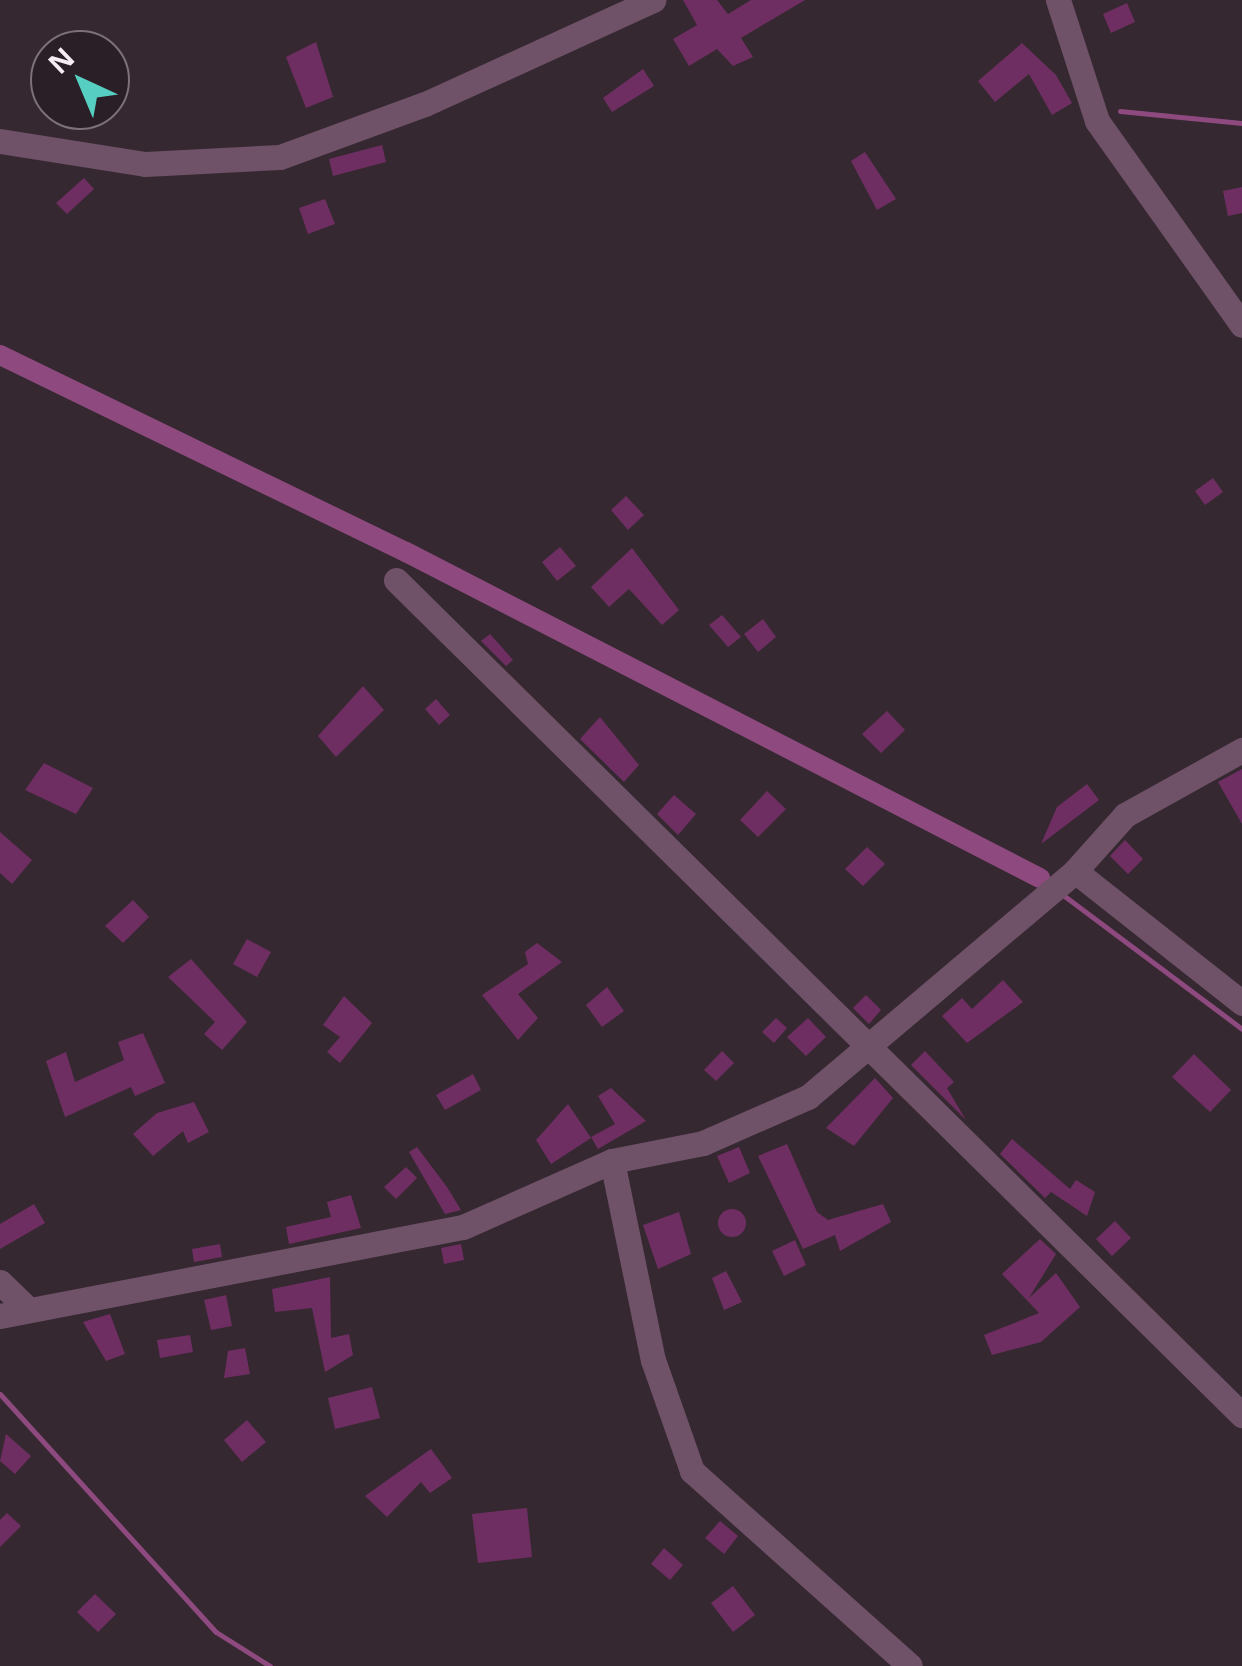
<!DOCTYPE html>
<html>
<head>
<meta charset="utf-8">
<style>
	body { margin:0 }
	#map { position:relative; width:1242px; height:1666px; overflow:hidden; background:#352831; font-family:"Open Sans",sans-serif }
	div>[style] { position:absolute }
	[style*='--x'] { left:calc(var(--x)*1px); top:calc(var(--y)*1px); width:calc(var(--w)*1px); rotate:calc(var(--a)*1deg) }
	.stream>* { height:5px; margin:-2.5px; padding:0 2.5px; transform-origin:2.5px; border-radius:2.5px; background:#8e4a7f }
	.canal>* { height:20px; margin:-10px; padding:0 10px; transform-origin:10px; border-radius:10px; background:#8e4a7f }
	.building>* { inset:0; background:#6f2e62 }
	.round { border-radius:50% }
	.minor>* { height:25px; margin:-12.5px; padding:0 12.5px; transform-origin:12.5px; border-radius:12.5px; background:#705268 }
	span { translate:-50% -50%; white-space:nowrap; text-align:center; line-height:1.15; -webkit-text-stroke:8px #2b1f27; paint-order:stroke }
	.north { position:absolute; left:30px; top:30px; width:100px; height:100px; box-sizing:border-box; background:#2b1f27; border:2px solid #7c7179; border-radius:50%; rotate:316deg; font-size:28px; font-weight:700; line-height:40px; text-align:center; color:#f5edf3 }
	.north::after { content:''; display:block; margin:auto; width:35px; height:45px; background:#57cec2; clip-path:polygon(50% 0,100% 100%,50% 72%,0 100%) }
</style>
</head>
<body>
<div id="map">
	<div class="stream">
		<i style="--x:1120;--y:111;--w:123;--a:5.6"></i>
		<i style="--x:1063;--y:895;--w:224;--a:36.8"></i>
		<i style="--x:0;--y:1394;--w:321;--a:47.8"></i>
		<i style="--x:216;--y:1632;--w:64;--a:32.2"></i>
	</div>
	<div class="canal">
		<i style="--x:0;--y:355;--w:451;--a:25.9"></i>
		<i style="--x:406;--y:552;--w:713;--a:27.21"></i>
	</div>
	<div class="building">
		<i style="clip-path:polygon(683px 0,717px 0,728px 14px,751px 0,805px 0,741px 38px,753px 57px,733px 66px,717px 49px,689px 66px,673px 39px,697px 25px)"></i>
		<i style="clip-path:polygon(1127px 3px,1135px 22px,1111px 33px,1103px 14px)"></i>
		<i style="clip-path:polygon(316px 42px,333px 97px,306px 108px,286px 57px)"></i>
		<i style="clip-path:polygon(1022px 43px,1056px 75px,1072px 103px,1052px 115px,1029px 74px,995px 102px,978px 81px)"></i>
		<i style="clip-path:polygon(643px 69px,654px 86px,612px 112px,603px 98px)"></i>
		<i style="clip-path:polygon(382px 145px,386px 162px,333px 176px,329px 159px)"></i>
		<i style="clip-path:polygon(865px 152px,896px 199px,877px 210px,851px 161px)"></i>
		<i style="clip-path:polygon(84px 178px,94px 189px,67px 214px,56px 203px)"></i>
		<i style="clip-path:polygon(1242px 187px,1242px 213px,1228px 216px,1223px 191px)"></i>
		<i style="clip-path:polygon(325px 199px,335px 224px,308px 234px,299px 208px)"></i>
		<i style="clip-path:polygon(1213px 478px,1223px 492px,1205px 505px,1195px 491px)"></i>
		<i style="clip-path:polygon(626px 496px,644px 515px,628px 530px,611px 510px)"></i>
		<i style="clip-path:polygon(560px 547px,576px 566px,557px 581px,542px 562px)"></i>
		<i style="clip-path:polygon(632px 548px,679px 610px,662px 625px,629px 589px,609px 607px,591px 587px)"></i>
		<i style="clip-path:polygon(722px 615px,741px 637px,728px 647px,709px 625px)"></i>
		<i style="clip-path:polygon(763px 619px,776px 637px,758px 652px,744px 634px)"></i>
		<i style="clip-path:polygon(490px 634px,513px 660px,506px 666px,481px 641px)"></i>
		<i style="clip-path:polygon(363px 686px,384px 710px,336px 757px,318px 736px)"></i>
		<i style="clip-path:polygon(436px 699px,450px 715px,439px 725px,425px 709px)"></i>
		<i style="clip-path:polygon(887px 711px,905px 730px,881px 753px,862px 734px)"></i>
		<i style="clip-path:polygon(600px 717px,639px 765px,624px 782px,580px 739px)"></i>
		<i style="clip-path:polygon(44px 763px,93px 788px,76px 814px,25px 790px)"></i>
		<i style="clip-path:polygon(1242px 769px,1242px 824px,1218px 782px)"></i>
		<i style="clip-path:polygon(1087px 784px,1099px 800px,1041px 844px,1057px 807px)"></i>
		<i style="clip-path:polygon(767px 791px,786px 809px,758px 837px,740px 820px)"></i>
		<i style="clip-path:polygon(674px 795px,696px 814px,678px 835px,657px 814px)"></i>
		<i style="clip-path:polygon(0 832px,32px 860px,12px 884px,0 873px)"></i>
		<i style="clip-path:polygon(1125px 840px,1143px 859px,1128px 874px,1110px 856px)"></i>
		<i style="clip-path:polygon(867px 847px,885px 864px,863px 886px,845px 869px)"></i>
		<i style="clip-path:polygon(133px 900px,149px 917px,123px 943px,105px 926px)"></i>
		<i style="clip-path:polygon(247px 939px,271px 952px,257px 977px,233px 964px)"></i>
		<i style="clip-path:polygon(537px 943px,562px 962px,518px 994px,538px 1018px,518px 1040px,482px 995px,528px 964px,525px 952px)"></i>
		<i style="clip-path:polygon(191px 959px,247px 1022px,222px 1050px,204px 1034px,215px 1022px,168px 977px)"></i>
		<i style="clip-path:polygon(1003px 980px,1023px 1002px,967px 1043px,942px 1016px,962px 998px,972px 1009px)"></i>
		<i style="clip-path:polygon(607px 987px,624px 1011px,602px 1027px,586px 1005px)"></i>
		<i style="clip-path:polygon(866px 995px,881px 1010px,869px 1024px,853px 1008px)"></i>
		<i style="clip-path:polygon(344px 996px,372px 1023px,340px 1063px,327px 1052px,340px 1037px,323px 1025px)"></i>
		<i style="clip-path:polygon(776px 1018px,787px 1028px,774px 1043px,762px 1032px)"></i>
		<i style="clip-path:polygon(808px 1018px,826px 1037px,806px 1056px,787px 1037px)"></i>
		<i style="clip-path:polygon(143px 1033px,165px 1083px,135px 1096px,131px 1087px,65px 1117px,46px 1061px,66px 1052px,75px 1082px,124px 1060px,118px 1042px)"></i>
		<i style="clip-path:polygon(722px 1051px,734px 1063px,716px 1081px,704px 1070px)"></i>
		<i style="clip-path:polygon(925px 1051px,954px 1082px,947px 1088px,966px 1120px,911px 1065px)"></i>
		<i style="clip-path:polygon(1194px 1054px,1231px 1090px,1210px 1112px,1172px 1077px)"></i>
		<i style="clip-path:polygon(473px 1074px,481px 1090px,445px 1110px,436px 1095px)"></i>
		<i style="clip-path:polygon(875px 1078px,893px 1098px,854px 1146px,826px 1128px)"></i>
		<i style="clip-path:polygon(611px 1088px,646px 1121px,598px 1149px,591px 1137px,615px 1124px,598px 1096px)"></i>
		<i style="clip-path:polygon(194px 1102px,209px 1132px,188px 1143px,183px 1131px,153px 1156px,133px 1134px,157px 1113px)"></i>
		<i style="clip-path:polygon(568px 1104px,591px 1138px,551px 1164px,536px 1140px)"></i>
		<i style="clip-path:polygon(1012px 1139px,1070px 1189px,1076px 1180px,1095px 1192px,1087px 1216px,1051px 1192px,1045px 1198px,1000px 1154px)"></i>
		<i style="clip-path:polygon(787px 1144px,817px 1212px,828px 1220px,883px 1204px,891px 1222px,840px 1251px,835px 1235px,803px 1249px,758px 1156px)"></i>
		<i style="clip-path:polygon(417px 1147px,447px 1187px,461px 1210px,445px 1214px,409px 1152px)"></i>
		<i style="clip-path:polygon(739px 1147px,750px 1173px,729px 1183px,717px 1156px)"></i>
		<i style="clip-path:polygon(406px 1167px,417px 1178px,396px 1199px,384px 1187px)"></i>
		<i style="clip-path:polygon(351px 1195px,361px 1228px,289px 1244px,286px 1227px,331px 1217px,327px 1202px)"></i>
		<i style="clip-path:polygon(34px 1204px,45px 1223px,0 1249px,0 1224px)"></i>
		<i class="round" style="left:718px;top:1209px;width:28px;height:28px"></i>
		<i style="clip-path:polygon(679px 1212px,691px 1254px,658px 1269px,643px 1225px)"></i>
		<i style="clip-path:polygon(1115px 1221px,1131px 1238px,1112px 1256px,1096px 1239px)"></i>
		<i style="clip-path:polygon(1040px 1239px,1056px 1254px,1029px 1298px,1056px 1273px,1080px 1307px,1041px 1342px,992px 1355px,984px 1335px,1039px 1313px,1002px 1274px)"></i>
		<i style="clip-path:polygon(795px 1240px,806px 1265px,784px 1276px,772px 1251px)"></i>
		<i style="clip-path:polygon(220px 1244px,222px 1257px,194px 1262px,192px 1249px)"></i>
		<i style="clip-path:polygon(461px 1244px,464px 1260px,444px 1264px,441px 1248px)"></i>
		<i style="clip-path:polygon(726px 1271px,742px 1302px,724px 1310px,712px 1278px)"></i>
		<i style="clip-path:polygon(330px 1277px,331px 1338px,349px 1334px,353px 1355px,325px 1372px,312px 1308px,275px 1312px,272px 1289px)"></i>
		<i style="clip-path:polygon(226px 1295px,232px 1326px,211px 1330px,204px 1300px)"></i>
		<i style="clip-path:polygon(110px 1314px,125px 1354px,106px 1361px,83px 1322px)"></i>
		<i style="clip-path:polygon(190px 1335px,193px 1352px,160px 1358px,157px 1340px)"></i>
		<i style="clip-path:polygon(245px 1348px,250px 1374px,224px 1378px,228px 1351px)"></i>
		<i style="clip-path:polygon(372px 1387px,380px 1418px,335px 1429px,328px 1398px)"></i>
		<i style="clip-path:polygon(247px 1420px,266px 1442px,242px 1462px,224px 1440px)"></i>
		<i style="clip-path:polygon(6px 1434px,31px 1456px,15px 1474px,0 1461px)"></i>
		<i style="clip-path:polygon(431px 1449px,452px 1478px,430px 1493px,421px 1482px,387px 1517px,365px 1496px)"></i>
		<i style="clip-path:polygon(527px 1508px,532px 1557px,478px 1563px,472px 1514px)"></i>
		<i style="clip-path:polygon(7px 1513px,21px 1526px,0 1547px,0 1520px)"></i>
		<i style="clip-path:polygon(720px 1521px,738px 1536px,724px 1554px,705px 1538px)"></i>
		<i style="clip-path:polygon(664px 1548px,683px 1565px,670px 1580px,651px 1564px)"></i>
		<i style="clip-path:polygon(733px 1586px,755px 1615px,733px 1632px,711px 1603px)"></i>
		<i style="clip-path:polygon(95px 1594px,116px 1614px,98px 1632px,77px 1612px)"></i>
	</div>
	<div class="minor">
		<i style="--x:1058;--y:0;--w:127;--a:72.1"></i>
		<i style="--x:1097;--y:121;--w:250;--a:54.6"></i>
		<i style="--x:0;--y:141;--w:147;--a:9"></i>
		<i style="--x:145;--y:164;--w:135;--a:-3"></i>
		<i style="--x:280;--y:157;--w:154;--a:-20.1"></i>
		<i style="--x:425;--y:104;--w:251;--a:-24.5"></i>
		<i style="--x:396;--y:580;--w:1189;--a:44.63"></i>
		<i style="--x:1075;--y:871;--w:213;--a:38.3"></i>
		<i style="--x:612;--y:1161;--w:203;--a:78.4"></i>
		<i style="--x:653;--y:1360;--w:118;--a:70.6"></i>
		<i style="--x:692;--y:1471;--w:292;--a:41.8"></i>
		<i style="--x:0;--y:1282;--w:37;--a:44"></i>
		<i style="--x:0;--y:1316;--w:471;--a:-10.9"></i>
		<i style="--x:463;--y:1227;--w:163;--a:-23.9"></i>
		<i style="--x:612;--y:1161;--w:93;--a:-11.2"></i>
		<i style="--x:703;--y:1143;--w:115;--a:-23.7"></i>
		<i style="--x:808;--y:1097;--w:350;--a:-40.2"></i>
		<i style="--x:1075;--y:871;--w:75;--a:-48.2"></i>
		<i style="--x:1125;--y:815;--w:134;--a:-29.1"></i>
	</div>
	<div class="north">N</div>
</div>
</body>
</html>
